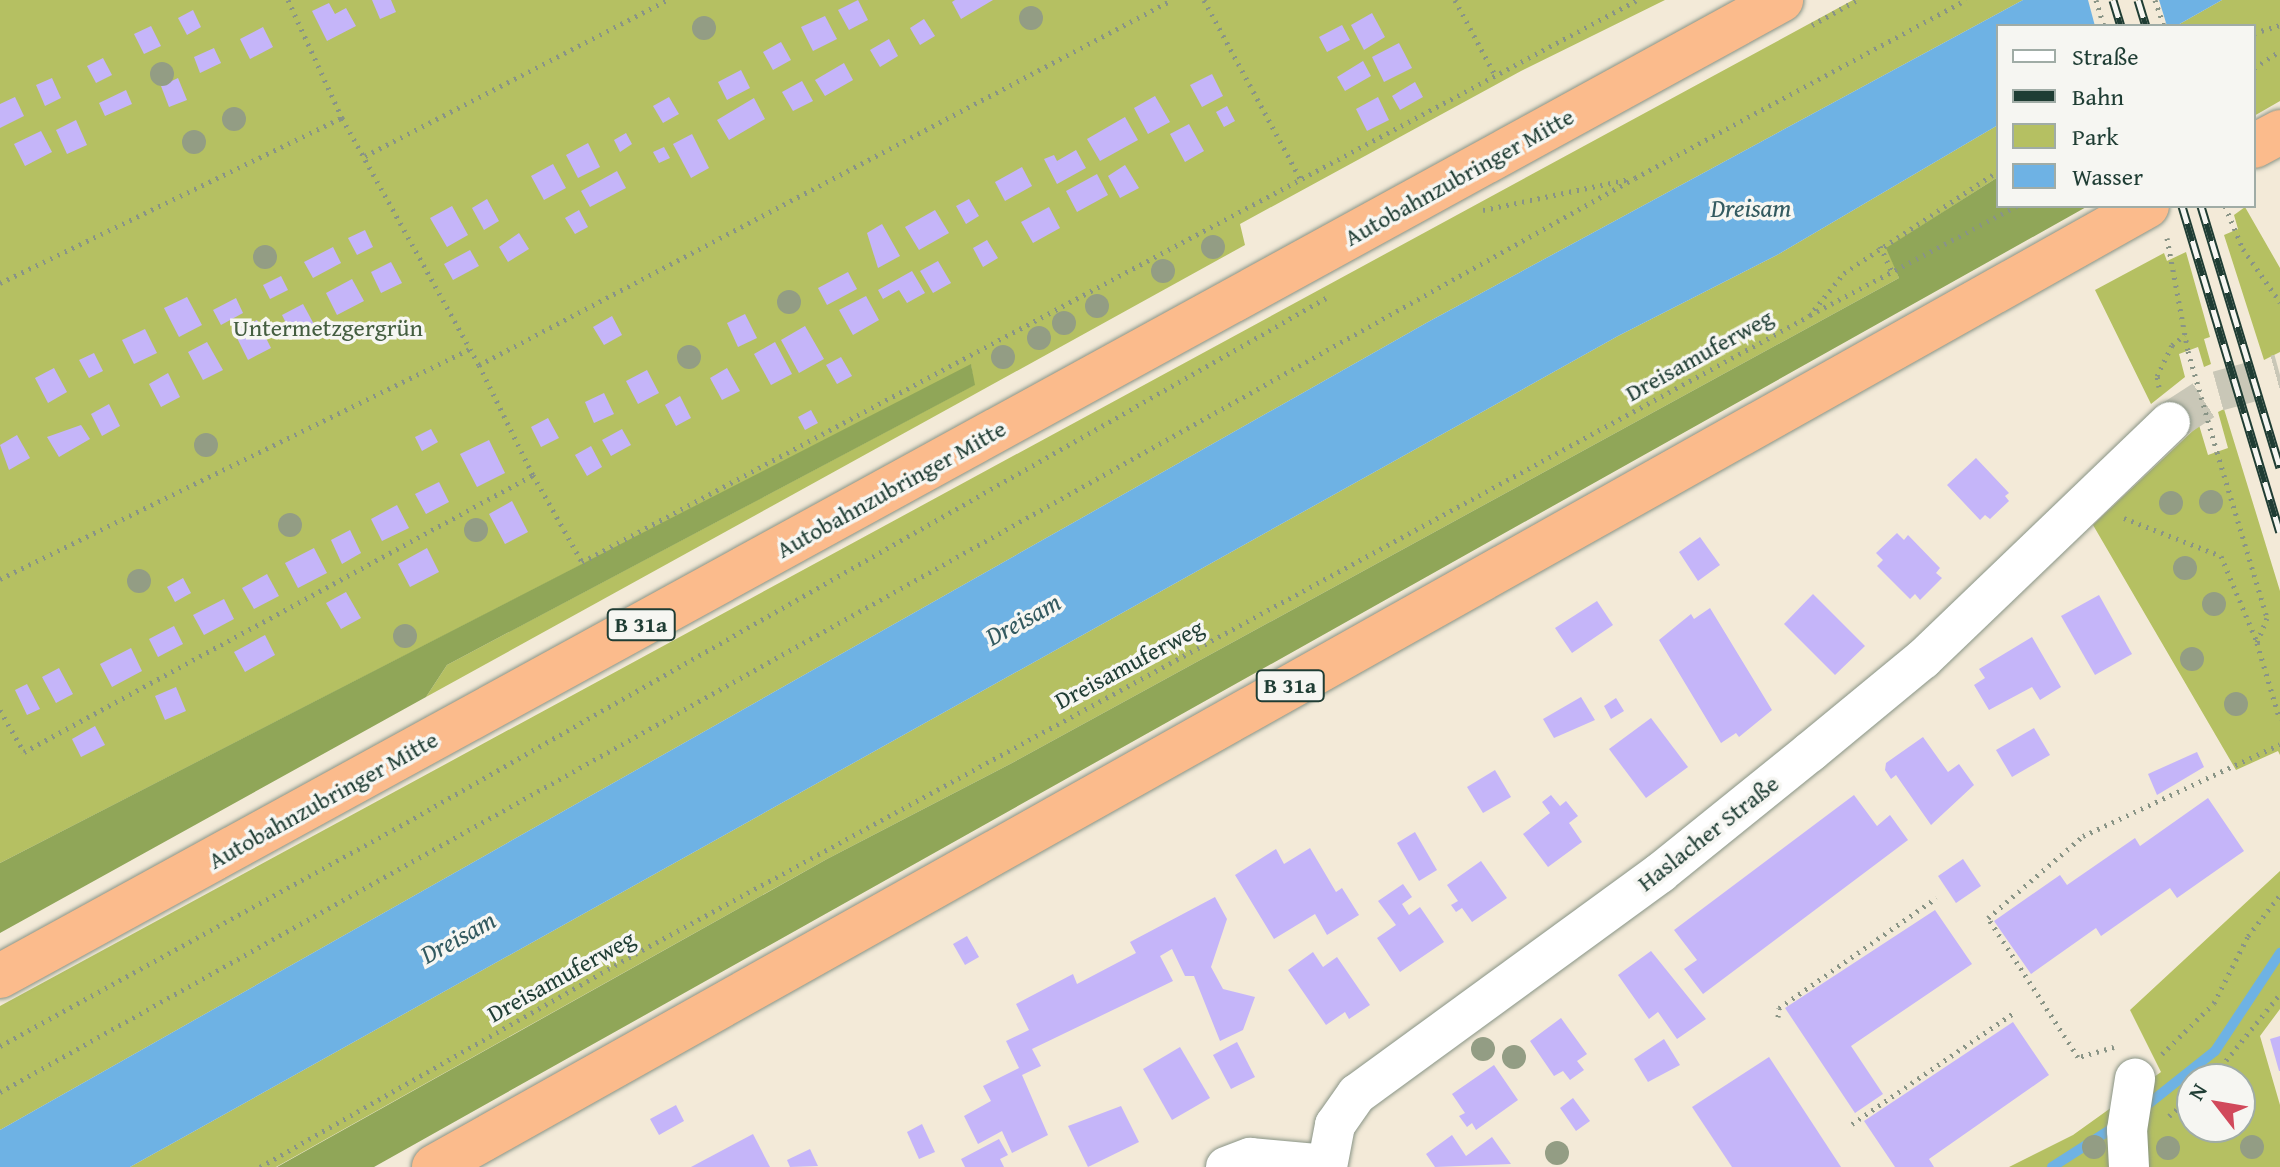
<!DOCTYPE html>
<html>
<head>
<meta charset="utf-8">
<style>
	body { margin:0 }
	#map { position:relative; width:2280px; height:1167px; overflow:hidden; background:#f3ead8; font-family:"Gentium Book Plus",serif }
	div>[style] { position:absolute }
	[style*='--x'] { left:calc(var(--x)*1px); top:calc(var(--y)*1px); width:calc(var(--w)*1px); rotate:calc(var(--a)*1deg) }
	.green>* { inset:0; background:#b5c062 }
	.forest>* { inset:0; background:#90a658 }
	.water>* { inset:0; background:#6eb2e4 }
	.pier>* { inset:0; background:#f3ead8 }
	.stream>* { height:10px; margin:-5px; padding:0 5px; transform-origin:5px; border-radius:5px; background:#6eb2e4 }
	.building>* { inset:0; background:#c5b5f9 }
	.minor-tunnel>* { height:40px; margin-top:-20px; transform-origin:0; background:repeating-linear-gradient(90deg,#c9c7b7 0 40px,transparent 0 60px) }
	.path>* { height:5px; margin-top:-2.5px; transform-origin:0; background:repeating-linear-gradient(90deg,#899486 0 2px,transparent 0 8px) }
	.roads { filter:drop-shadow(0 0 2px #899486) drop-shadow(0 0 2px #899486) }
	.minor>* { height:40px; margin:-20px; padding:0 20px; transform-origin:20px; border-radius:20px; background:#fff }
	.highway>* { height:44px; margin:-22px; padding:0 22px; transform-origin:22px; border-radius:22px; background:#fbbb8c }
	.rail>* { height:9px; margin-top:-4.5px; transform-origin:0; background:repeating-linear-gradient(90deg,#f6f6f2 0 18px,#1f3d34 0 36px); box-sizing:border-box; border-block:2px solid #1f3d34 }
	.path-bridge>* { height:5px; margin-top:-2.5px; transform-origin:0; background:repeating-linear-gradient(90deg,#899486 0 2px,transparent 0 8px) }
	.trees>* { width:24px; height:24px; margin:-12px; border-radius:50%; background:#939d84 }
	span { translate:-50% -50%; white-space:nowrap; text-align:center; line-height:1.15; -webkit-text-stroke:7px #f6f6f2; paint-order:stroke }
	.shield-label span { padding:2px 6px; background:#f6f6f2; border:2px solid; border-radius:6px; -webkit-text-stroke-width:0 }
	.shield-label { font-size:22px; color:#1f3d34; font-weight:700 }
	.street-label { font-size:24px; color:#1f3d34 }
	.park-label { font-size:24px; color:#445e40 }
	.water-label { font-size:26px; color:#335a60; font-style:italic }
	.legend { position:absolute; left:1996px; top:24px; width:260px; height:184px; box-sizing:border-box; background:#f6f6f2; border:2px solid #a0aca6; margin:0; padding:10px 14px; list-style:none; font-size:24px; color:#1f3d34 }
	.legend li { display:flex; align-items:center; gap:16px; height:40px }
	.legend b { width:40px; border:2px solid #a0aca6 }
	.north { position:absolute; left:2176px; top:1063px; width:80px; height:80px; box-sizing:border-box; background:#f6f6f2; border:2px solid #a0aca6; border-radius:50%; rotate:301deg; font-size:22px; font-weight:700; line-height:32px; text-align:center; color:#1f3d34 }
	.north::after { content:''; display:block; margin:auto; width:28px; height:36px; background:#d1495b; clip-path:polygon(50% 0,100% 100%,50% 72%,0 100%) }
</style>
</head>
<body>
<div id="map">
	<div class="green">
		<i style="clip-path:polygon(0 0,1665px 0,1521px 71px,1240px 224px,1245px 245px,426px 697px,447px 665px,974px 385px,971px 365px,0 863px)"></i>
		<i style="clip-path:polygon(1853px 0,2023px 0,1428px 322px,0 1130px,0 1006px)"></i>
		<i style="clip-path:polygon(2222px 0,2280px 0,2280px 101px,2254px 116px,2254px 26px,2176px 26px)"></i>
		<i style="clip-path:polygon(1998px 125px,1998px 177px,1887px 248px,1899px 278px,1012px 763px,827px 859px,276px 1167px,130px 1167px,1618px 336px,1777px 255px)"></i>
		<i style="clip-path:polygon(2245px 207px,2280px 268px,2280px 352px,2264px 360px,2224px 235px,2238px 229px,2234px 215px)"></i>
		<i style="clip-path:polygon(2186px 252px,2210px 337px,2204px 339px,2211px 364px,2204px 367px,2198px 347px,2179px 354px,2185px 377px,2151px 404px,2095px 290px,2164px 253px,2167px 261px)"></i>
		<i style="clip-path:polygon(2224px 409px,2280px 591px,2280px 755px,2278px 751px,2236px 770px,2093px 525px,2199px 425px,2208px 455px,2228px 448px,2218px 412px)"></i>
		<i style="clip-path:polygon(evenodd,2280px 871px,2280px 1009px,2260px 1036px,2280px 1105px,2280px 1167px,2009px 1167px,2073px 1135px,2161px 1072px,2130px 1010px,2280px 871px,2192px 1079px,2240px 1079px,2240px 1127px,2192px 1127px,2192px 1079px)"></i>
	</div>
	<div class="forest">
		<i style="clip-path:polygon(1998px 177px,1998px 206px,2088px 206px,374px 1167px,277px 1167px,827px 859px,1012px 763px,1899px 278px,1886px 248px)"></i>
		<i style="clip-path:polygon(971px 364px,975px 385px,447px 665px,426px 697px,0 933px,0 863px)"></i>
	</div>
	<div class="water">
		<i style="clip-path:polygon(2023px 0,2222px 0,2176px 26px,1998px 26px,1998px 125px,1777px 255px,1618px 336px,130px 1167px,0 1167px,0 1130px,1428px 322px)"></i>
	</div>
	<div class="pier">
		<i style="clip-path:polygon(2088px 0,2159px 0,2167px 26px,2095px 26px)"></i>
	</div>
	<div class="stream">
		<i style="--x:2142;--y:1109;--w:93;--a:-38.5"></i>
		<i style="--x:2215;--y:1051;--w:118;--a:-56.4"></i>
		<i style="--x:2052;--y:1167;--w:76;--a:-32.6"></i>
	</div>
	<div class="building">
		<i style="clip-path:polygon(372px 0,391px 0,396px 12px,380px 19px)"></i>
		<i style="clip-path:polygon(858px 0,868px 20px,849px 30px,838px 10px)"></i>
		<i style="clip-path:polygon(955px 0,993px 0,961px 19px,952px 2px)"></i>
		<i style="clip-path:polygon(329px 3px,335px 14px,346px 8px,356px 26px,327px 41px,312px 11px)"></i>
		<i style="clip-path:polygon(193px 10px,201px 27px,187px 35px,178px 18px)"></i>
		<i style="clip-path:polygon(1372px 13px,1385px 37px,1364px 50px,1351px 25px)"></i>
		<i style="clip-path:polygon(825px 16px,837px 39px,813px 51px,801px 27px)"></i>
		<i style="clip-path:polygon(924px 19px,935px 36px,920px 45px,910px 28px)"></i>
		<i style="clip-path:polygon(1342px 25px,1350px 40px,1327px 52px,1319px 37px)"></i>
		<i style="clip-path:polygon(151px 26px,161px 46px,144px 54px,134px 34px)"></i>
		<i style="clip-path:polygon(263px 27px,273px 47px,250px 59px,240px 39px)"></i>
		<i style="clip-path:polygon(889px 39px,898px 56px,880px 67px,870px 50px)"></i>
		<i style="clip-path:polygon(781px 42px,791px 60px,773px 70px,763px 52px)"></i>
		<i style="clip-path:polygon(1399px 43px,1412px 68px,1384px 82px,1372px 57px)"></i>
		<i style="clip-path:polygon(214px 48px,221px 63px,200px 73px,194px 57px)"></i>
		<i style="clip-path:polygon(103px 58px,112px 75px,96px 83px,87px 66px)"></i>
		<i style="clip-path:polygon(1363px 61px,1371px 76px,1345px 91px,1337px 77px)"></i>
		<i style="clip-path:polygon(844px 63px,853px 80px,825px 96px,815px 80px)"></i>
		<i style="clip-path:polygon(741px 70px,750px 88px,727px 100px,718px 82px)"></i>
		<i style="clip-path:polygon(1212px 74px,1223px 96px,1202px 107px,1190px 85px)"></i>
		<i style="clip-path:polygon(52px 78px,61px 98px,45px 106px,36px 85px)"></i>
		<i style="clip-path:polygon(178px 78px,187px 100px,169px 107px,161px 86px)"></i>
		<i style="clip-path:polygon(802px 81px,813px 101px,793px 111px,782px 92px)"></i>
		<i style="clip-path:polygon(1415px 82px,1423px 97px,1400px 110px,1392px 96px)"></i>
		<i style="clip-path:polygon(126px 90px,132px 104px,105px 116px,99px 103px)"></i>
		<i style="clip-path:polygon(1155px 96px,1170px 122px,1148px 134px,1134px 108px)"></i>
		<i style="clip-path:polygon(15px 97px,24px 116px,0 128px,0 104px)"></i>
		<i style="clip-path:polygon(669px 97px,679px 114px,663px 123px,653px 106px)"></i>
		<i style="clip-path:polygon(1378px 97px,1389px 120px,1367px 131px,1356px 109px)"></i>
		<i style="clip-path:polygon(754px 98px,765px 119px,729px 140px,717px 120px)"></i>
		<i style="clip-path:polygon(1227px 106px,1235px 121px,1224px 127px,1216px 112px)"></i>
		<i style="clip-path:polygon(1125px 117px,1138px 140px,1100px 161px,1087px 139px)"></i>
		<i style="clip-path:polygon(76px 120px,87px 145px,67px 154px,56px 130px)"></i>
		<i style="clip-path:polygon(1189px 124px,1204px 151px,1185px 162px,1170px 134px)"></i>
		<i style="clip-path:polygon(41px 131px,52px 152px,25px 166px,14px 144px)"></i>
		<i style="clip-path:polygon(626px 133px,632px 144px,620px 152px,614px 140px)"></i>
		<i style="clip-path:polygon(692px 134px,709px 168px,691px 178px,673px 144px)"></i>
		<i style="clip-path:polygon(588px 143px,600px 167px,578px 178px,566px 155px)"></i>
		<i style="clip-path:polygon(664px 147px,670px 158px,659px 163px,653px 152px)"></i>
		<i style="clip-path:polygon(1076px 150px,1086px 168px,1057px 184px,1044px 159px,1054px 155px,1057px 161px)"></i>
		<i style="clip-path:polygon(553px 164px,566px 188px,544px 200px,531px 176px)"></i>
		<i style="clip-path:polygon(1125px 165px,1139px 188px,1120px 198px,1108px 176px)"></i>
		<i style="clip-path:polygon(1022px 167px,1032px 186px,1005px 201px,995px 182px)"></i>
		<i style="clip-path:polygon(617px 171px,626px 188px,590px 207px,581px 191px)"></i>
		<i style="clip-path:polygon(1097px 174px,1108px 195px,1077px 212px,1066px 191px)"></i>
		<i style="clip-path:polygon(487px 199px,499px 221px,484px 230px,472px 208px)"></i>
		<i style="clip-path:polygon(969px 199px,979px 216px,966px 224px,956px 206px)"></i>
		<i style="clip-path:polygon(452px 206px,468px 235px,447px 247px,430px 218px)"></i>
		<i style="clip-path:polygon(1049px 207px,1060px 228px,1033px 243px,1021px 222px)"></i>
		<i style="clip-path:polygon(579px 210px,588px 227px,575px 234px,565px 218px)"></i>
		<i style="clip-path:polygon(935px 210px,949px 233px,919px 250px,905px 227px)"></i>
		<i style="clip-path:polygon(882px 224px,900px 256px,878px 268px,867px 233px)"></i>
		<i style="clip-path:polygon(365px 230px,373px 247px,357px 255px,348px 238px)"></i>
		<i style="clip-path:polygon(519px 233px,529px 249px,508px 262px,499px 247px)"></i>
		<i style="clip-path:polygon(987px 240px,998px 258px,983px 267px,973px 248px)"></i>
		<i style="clip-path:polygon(333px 247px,341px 263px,313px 278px,304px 262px)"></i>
		<i style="clip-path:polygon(470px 250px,479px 266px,453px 280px,444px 264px)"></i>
		<i style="clip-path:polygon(938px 261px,951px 283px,933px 293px,920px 271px)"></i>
		<i style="clip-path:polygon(391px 262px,402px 283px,381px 293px,371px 272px)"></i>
		<i style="clip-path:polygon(912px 271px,925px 293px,907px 303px,899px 290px,883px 299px,878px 290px)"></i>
		<i style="clip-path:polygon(848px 272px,857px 289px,827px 305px,818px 288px)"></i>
		<i style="clip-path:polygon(281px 276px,288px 290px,270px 299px,263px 285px)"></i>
		<i style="clip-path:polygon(352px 279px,364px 301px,337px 315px,326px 293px)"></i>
		<i style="clip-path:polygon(866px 296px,879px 320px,853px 335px,839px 310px)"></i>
		<i style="clip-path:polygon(187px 297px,202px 325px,179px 337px,164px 308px)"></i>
		<i style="clip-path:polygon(236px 298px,243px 313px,221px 325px,213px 310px)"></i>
		<i style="clip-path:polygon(303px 304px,316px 328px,294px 339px,282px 315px)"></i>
		<i style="clip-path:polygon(745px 314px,757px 338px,738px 347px,727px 323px)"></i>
		<i style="clip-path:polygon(612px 316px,622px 335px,604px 345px,593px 327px)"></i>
		<i style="clip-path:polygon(257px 320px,271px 348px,248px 360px,234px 332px)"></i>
		<i style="clip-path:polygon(805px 326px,824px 359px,799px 373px,781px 340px)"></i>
		<i style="clip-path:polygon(145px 329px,157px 353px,134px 364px,122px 340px)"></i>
		<i style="clip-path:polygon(207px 342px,223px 370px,203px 380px,188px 352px)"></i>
		<i style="clip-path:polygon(775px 342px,792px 374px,771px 385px,754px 354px)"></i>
		<i style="clip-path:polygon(94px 353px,103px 371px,89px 378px,79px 360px)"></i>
		<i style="clip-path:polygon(841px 357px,852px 376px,837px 384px,826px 365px)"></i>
		<i style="clip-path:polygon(54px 368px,67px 392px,48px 403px,35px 378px)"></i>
		<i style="clip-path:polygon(727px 368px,740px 391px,722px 400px,710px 378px)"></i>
		<i style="clip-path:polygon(647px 370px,659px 393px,638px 404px,626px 381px)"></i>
		<i style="clip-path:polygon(168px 373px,180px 397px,161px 407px,149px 384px)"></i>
		<i style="clip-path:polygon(604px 393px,614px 414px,594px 423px,585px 402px)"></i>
		<i style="clip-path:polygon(680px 396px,691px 418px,676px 426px,665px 405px)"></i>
		<i style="clip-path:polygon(109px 404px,120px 426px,102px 436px,91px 414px)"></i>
		<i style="clip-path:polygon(811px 410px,818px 423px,805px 430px,798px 417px)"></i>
		<i style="clip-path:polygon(548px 418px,559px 438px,541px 447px,531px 427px)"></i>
		<i style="clip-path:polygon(81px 425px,90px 439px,59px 457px,47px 437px)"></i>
		<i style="clip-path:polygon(431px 429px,438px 442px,422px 451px,415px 437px)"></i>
		<i style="clip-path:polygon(622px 429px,631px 445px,611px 456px,602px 440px)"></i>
		<i style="clip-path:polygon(17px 435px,30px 458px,9px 470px,0 445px)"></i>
		<i style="clip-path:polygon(489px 440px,505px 473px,477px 487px,460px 454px)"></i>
		<i style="clip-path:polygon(591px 446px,602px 467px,587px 476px,575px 455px)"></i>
		<i style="clip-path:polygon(1976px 458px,2009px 493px,2005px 496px,2009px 501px,1990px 519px,1985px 515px,1980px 520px,1947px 485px)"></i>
		<i style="clip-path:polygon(439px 482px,449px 502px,426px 514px,415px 494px)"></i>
		<i style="clip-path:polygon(512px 501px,528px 532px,505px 544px,489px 514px)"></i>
		<i style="clip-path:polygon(397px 505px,409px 528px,382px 541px,371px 519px)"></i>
		<i style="clip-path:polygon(350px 530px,361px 553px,342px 564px,331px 540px)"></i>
		<i style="clip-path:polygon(1897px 533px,1904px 540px,1908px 535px,1940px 568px,1936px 573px,1942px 578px,1920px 600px,1915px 594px,1910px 599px,1877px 566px,1883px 560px,1876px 553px)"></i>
		<i style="clip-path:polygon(1700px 537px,1720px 565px,1698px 581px,1679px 552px)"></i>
		<i style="clip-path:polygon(314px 548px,327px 573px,298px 588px,285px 563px)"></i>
		<i style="clip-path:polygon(427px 548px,439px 572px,410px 587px,398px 564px)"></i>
		<i style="clip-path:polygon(267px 574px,279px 596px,254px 609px,242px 588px)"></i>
		<i style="clip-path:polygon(183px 578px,191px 593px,175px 602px,167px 587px)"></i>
		<i style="clip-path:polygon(346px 592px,361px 618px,341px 629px,326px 603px)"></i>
		<i style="clip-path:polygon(1813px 594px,1865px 646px,1835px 675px,1784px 624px)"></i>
		<i style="clip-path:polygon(2099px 595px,2132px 654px,2095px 675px,2061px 616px)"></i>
		<i style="clip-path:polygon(224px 599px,234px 619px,204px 635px,193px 615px)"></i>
		<i style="clip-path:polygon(1597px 601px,1613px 625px,1572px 653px,1555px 628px)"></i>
		<i style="clip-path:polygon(1710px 608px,1772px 710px,1739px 737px,1736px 733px,1721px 743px,1659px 640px,1691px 614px,1694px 619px)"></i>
		<i style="clip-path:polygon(174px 626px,183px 644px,158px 657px,149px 639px)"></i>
		<i style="clip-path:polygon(265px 635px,275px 655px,245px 672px,234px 652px)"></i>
		<i style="clip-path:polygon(2032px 637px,2061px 687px,2040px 700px,2032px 687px,1989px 710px,1974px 685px,1985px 678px,1979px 669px)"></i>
		<i style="clip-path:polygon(131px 648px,142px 671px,112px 687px,100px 664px)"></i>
		<i style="clip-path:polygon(59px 668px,73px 694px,56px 703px,42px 677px)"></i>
		<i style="clip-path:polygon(27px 684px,40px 709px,27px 715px,15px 690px)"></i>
		<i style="clip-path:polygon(176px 687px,186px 711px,165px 720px,155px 696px)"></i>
		<i style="clip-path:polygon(1581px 697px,1595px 720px,1554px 738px,1543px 719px)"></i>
		<i style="clip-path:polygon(1616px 698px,1624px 711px,1611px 719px,1604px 706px)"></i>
		<i style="clip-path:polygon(1651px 718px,1688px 767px,1646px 798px,1609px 749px)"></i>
		<i style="clip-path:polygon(95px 726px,105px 745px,81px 757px,72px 739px)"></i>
		<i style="clip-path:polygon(2034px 728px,2050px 755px,2012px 777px,1996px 750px)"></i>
		<i style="clip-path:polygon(1923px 737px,1948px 772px,1959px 764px,1974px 785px,1931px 825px,1896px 775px,1891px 779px,1885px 770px,1886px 763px)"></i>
		<i style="clip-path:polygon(2197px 752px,2204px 767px,2157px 795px,2148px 774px)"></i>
		<i style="clip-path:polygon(1495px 770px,1511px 797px,1483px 813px,1467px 787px)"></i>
		<i style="clip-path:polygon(1551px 795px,1560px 806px,1566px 801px,1578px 816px,1569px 823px,1582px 842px,1548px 867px,1523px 834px,1550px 813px,1542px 802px)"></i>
		<i style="clip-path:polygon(1854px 795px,1877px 826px,1890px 815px,1908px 840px,1703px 994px,1684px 969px,1697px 960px,1674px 930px)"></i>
		<i style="clip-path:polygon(2208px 798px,2244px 851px,2177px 898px,2170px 888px,2101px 936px,2096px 928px,2031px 974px,1994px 921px,2060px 875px,2067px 885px,2135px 838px,2140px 846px)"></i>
		<i style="clip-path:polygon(1415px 832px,1437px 870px,1419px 881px,1397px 843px)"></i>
		<i style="clip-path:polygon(1310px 848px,1336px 892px,1342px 888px,1359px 915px,1327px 935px,1315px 914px,1274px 939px,1235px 875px,1276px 849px,1284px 864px)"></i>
		<i style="clip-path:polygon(1963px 859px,1981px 886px,1956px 903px,1938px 876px)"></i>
		<i style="clip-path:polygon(1481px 861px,1507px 898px,1472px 922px,1462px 908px,1456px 912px,1451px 905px,1458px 901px,1447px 885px)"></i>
		<i style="clip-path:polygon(1403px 884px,1412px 897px,1402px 904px,1409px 915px,1420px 907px,1444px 942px,1400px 972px,1377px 938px,1396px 925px,1378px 901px)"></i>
		<i style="clip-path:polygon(1215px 897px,1227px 919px,1211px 967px,1223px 989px,1255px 997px,1243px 1030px,1220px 1041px,1194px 976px,1185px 976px,1172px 949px,1160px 956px,1173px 981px,1032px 1049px,1041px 1066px,1022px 1075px,1048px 1135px,1012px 1153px,1002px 1131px,978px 1144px,964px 1116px,991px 1101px,983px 1086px,1019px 1068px,1006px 1041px,1029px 1030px,1016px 1004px,1073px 974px,1077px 984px,1136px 953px,1130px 942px)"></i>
		<i style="clip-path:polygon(1935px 910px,1972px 964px,1851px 1046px,1883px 1094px,1855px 1113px,1785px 1008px)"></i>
		<i style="clip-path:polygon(967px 936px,979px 957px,965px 965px,953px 944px)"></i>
		<i style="clip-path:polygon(1651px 951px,1706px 1019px,1677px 1039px,1658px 1012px,1649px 1019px,1618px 975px)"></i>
		<i style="clip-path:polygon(1313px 952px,1323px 967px,1337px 957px,1370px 1005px,1349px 1019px,1345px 1012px,1326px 1025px,1288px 970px)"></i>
		<i style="clip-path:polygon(1561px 1018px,1587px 1054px,1577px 1061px,1584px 1070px,1570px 1080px,1563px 1071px,1554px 1076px,1530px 1041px)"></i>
		<i style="clip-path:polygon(2013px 1022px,2049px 1075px,1929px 1159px,1934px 1167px,1895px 1167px,1864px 1121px)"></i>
		<i style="clip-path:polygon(2280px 1036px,2280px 1071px,2279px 1071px,2270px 1039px)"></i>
		<i style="clip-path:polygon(1664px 1039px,1680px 1065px,1648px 1082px,1634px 1059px)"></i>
		<i style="clip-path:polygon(1237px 1042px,1255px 1077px,1231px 1089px,1213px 1055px)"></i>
		<i style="clip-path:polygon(1180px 1047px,1210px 1098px,1172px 1120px,1143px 1069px)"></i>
		<i style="clip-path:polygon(1769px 1057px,1841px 1167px,1732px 1167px,1692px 1107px)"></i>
		<i style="clip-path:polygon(1494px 1065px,1518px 1100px,1476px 1130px,1472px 1123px,1467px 1127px,1459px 1116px,1465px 1113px,1452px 1094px)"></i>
		<i style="clip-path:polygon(1573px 1098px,1590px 1121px,1576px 1131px,1560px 1108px)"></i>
		<i style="clip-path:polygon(676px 1105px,684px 1121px,659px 1135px,650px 1119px)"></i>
		<i style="clip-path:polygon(1121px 1106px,1139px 1142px,1088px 1167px,1068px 1126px)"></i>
		<i style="clip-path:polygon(922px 1124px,935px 1152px,919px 1159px,907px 1132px)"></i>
		<i style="clip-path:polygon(753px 1134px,770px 1167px,691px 1167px)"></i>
		<i style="clip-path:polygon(1452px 1135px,1466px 1156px,1492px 1137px,1511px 1164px,1435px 1167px,1426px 1154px)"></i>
		<i style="clip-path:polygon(999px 1139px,1008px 1155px,1000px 1159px,1004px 1167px,965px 1167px,961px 1159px)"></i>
		<i style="clip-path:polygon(810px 1149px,818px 1166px,790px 1167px,787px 1160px)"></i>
	</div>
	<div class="minor-tunnel">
		<i style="--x:2170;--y:422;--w:57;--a:-32.9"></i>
		<i style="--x:2218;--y:391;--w:64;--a:-15.3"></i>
	</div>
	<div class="path">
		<i style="--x:288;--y:0;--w:130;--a:65.4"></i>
		<i style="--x:1204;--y:0;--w:207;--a:61.7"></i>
		<i style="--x:1455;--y:0;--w:85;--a:61.9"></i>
		<i style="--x:2096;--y:0;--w:27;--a:73"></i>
		<i style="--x:2155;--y:0;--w:28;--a:71"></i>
		<i style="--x:1812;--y:25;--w:51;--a:-29.1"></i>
		<i style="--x:2254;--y:33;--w:27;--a:-17"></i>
		<i style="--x:2254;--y:68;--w:31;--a:-33"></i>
		<i style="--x:365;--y:156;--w:340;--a:-27.3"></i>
		<i style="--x:2225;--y:206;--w:47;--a:67.3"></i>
		<i style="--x:2243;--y:249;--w:65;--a:55.1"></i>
		<i style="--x:1483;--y:210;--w:150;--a:-11.9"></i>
		<i style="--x:2167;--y:238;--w:115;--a:79.5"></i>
		<i style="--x:1880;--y:246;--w:31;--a:65"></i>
		<i style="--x:0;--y:283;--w:380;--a:-25.8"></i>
		<i style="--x:342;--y:118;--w:282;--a:61"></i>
		<i style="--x:479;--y:365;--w:123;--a:63.9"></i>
		<i style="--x:1810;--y:315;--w:234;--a:-27.8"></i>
		<i style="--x:479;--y:365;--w:783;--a:-27.78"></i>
		<i style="--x:2159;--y:387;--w:11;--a:-100"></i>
		<i style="--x:2157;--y:376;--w:34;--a:-64"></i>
		<i style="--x:2172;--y:345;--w:16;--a:-38"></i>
		<i style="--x:2217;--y:452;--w:173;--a:73.2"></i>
		<i style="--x:2267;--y:618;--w:27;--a:112"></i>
		<i style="--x:2257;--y:643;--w:80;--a:73.4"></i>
		<i style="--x:2124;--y:518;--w:104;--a:21.4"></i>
		<i style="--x:2221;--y:556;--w:93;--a:67.3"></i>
		<i style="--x:0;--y:579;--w:523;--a:-26.08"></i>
		<i style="--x:0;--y:710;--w:48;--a:60.3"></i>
		<i style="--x:24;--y:752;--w:579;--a:-28.56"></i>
		<i style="--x:533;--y:475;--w:100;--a:60.6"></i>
		<i style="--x:582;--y:562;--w:1195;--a:-28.04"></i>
		<i style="--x:1778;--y:1017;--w:9;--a:-84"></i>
		<i style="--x:1779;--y:1008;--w:192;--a:-35"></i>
		<i style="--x:0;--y:1046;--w:448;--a:-28.8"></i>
		<i style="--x:393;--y:830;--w:1074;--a:-29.69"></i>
		<i style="--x:2114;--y:1047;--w:37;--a:164"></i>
		<i style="--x:2078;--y:1057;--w:166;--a:-122.9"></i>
		<i style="--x:1988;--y:918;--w:125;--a:-40.8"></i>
		<i style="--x:2083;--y:836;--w:217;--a:-25"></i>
		<i style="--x:2162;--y:1054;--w:73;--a:-44.4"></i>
		<i style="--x:2214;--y:1003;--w:75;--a:-63.1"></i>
		<i style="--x:2248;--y:936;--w:52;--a:-52"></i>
		<i style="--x:2211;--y:1079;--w:109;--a:-50.9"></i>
		<i style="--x:0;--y:1092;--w:1873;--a:-29.21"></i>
		<i style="--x:1635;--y:178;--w:376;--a:-28.3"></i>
		<i style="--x:2169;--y:1116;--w:30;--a:-41"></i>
		<i style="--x:1852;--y:1124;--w:198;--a:-34.5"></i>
		<i style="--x:260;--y:1167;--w:431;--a:-29.6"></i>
		<i style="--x:635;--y:954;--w:1336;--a:-28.52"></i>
		<i style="--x:1809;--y:316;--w:55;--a:-50.9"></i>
		<i style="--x:1844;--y:273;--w:185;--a:-33.5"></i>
	</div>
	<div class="roads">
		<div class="minor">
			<i style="--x:1226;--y:1167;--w:26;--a:-21"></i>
			<i style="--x:1250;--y:1158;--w:77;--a:5.2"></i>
			<i style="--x:1327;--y:1167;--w:43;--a:-79.2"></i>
			<i style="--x:1335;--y:1125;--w:38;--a:-55"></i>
			<i style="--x:1357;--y:1094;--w:375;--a:-36.1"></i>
			<i style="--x:1660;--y:873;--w:193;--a:-38.9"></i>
			<i style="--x:1810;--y:752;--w:146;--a:-39.5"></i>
			<i style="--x:1923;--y:659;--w:342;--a:-43.8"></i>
			<i style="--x:2129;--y:1167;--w:37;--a:-93"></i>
			<i style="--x:2127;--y:1130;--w:52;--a:-81.1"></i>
		</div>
		<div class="highway">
			<i style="--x:2254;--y:146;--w:30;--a:-28"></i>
			<i style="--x:0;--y:976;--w:2031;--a:-28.72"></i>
			<i style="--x:434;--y:1167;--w:1964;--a:-29.29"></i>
		</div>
	</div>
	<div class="rail">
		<i style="--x:2113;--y:0;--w:27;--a:73"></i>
		<i style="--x:2138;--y:0;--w:27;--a:73"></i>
		<i style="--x:2182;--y:206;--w:340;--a:73.3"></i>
		<i style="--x:2201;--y:206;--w:273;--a:73.2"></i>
	</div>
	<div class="path-bridge">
		<i style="--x:2188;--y:351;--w:105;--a:74"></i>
	</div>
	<div class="trees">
		<i style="left:1031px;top:18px"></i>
		<i style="left:704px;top:28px"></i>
		<i style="left:162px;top:74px"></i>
		<i style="left:234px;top:119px"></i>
		<i style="left:194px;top:142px"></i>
		<i style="left:1213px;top:247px"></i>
		<i style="left:265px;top:257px"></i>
		<i style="left:1163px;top:271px"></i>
		<i style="left:789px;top:302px"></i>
		<i style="left:1097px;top:306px"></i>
		<i style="left:1064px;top:323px"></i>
		<i style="left:1039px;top:338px"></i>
		<i style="left:689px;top:357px"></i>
		<i style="left:1003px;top:357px"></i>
		<i style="left:206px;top:445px"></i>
		<i style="left:2211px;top:502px"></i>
		<i style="left:2171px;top:503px"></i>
		<i style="left:290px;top:525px"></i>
		<i style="left:476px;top:530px"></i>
		<i style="left:2185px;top:568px"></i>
		<i style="left:139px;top:581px"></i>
		<i style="left:2214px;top:604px"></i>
		<i style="left:405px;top:636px"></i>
		<i style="left:2192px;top:659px"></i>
		<i style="left:2236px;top:704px"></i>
		<i style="left:1483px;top:1049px"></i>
		<i style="left:1514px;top:1057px"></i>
		<i style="left:2094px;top:1147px"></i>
		<i style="left:2252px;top:1147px"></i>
		<i style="left:2168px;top:1148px"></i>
		<i style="left:1557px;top:1153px"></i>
	</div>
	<div class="shield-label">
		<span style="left:641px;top:625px">B 31a</span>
		<span style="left:1290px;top:686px">B 31a</span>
	</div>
	<div class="street-label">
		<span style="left:1459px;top:177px;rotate:-29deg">Autobahnzubringer Mitte</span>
		<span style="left:1699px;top:355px;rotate:-29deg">Dreisamuferweg</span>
		<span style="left:891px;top:489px;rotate:-29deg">Autobahnzubringer Mitte</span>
		<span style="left:1129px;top:664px;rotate:-28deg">Dreisamuferweg</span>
		<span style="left:323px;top:800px;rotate:-29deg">Autobahnzubringer Mitte</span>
		<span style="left:1708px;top:833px;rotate:-38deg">Haslacher Straße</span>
		<span style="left:561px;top:976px;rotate:-29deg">Dreisamuferweg</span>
	</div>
	<div class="park-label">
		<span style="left:328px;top:328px">Untermetzgergrün</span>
	</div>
	<div class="water-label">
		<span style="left:1751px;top:208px">Dreisam</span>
		<span style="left:1023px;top:619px;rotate:-29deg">Dreisam</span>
		<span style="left:458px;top:937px;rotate:-29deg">Dreisam</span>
	</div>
	<ul class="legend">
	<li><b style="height:10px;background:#fff"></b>Straße</li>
	<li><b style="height:10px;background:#1f3d34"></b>Bahn</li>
	<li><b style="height:22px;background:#b5c062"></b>Park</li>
	<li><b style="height:22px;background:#6eb2e4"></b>Wasser</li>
	</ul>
	<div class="north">N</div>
</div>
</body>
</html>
